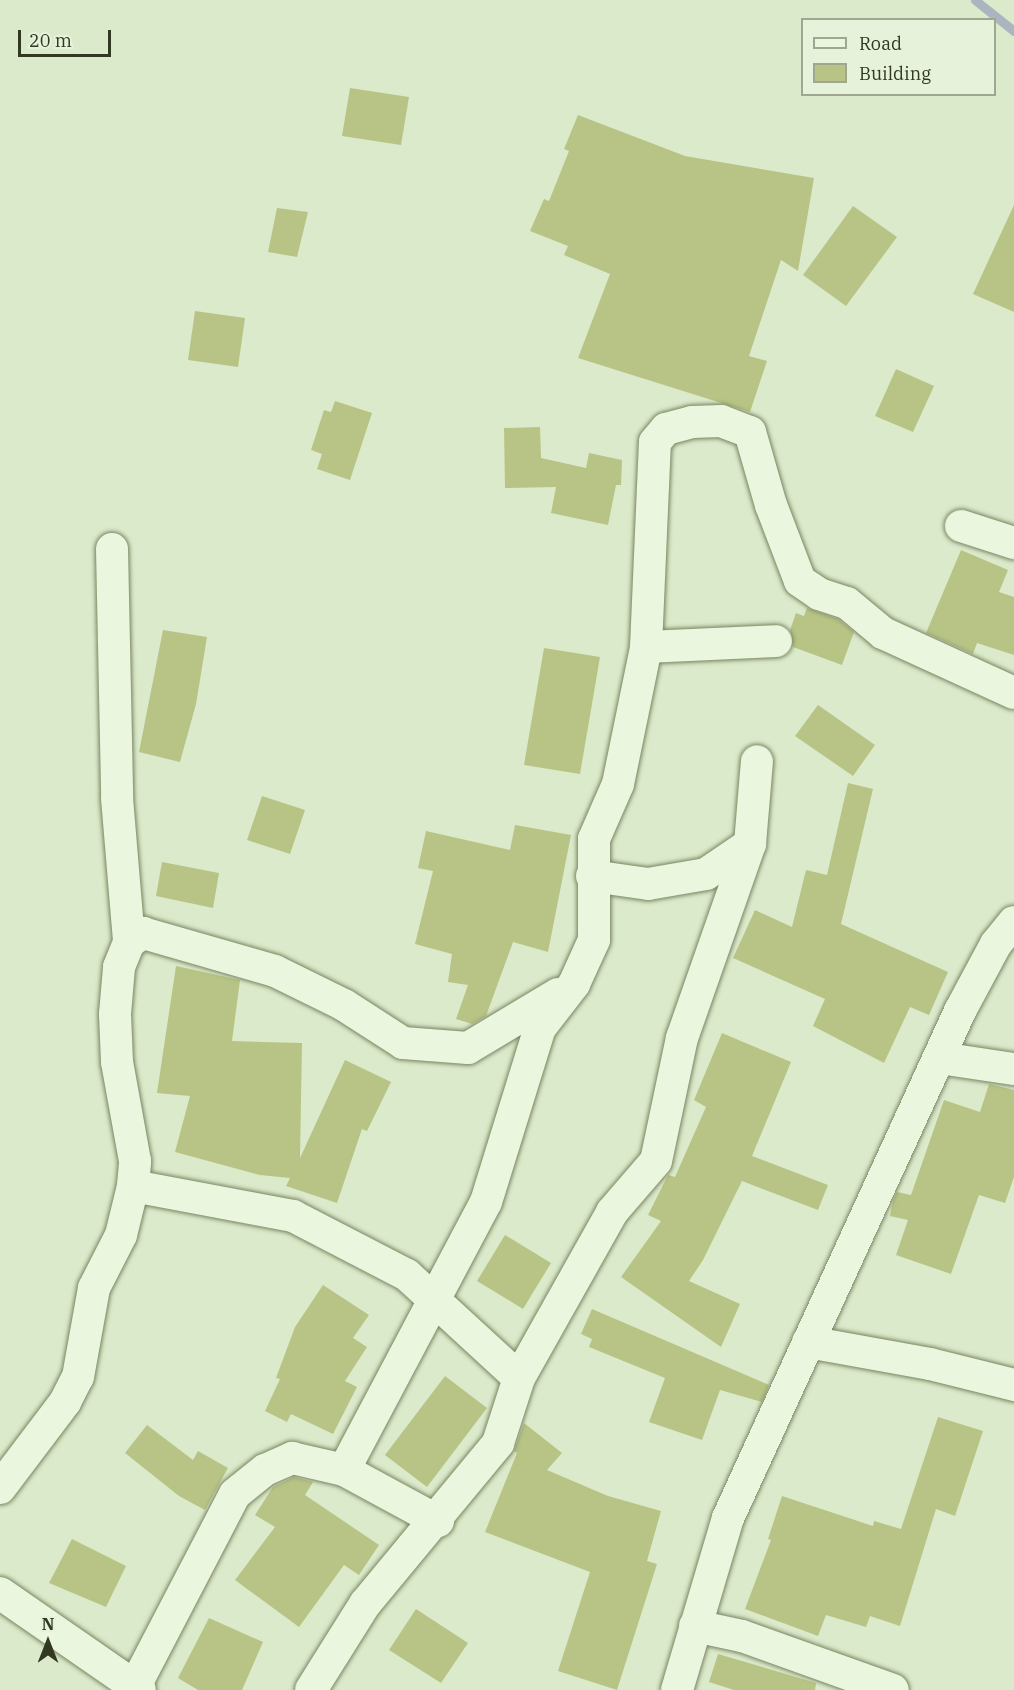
<!DOCTYPE html>
<html>
<head>
<meta charset="utf-8">
<style>
	body { margin:0 }
	#map { position:relative; width:1014px; height:1690px; overflow:hidden; background:#dbeacb; font-family:"IBM Plex Serif",serif }
	div>[style] { position:absolute }
	[style*='--x'] { left:calc(var(--x)*1px); top:calc(var(--y)*1px); width:calc(var(--w)*1px); rotate:calc(var(--a)*1deg) }
	.stream>* { height:9px; margin:-4.5px; padding:0 4.5px; transform-origin:4.5px; border-radius:4.5px; background:#abb5c0 }
	.building>* { inset:0; background:#b8c485 }
	.roads { filter:drop-shadow(0 0 2px #7a8561) drop-shadow(0 0 2px #7a8561) }
	.minor>* { height:32px; margin:-16px; padding:0 16px; transform-origin:16px; border-radius:16px; background:#eaf6dd }
	span { translate:-50% -50%; white-space:nowrap; text-align:center; line-height:1.15; -webkit-text-stroke:5px #e6f3da; paint-order:stroke }
	.legend { position:absolute; left:801px; top:18px; width:195px; height:78px; box-sizing:border-box; background:#e6f3da; border:2px solid #9ea890; margin:0; padding:8px 10px; list-style:none; font-size:18px; color:#323822 }
	.legend li { display:flex; align-items:center; gap:12px; height:30px }
	.legend b { width:30px; border:2px solid #9ea890 }
	.north { position:absolute; left:18px; top:1612px; width:60px; height:60px; -webkit-text-stroke:4px #e6f3da; paint-order:stroke; rotate:0deg; font-size:16px; font-weight:700; line-height:24px; text-align:center; color:#323822 }
	.north::after { content:''; display:block; margin:auto; width:21px; height:27px; background:#323822; clip-path:polygon(50% 0,100% 100%,50% 72%,0 100%) }
	.scale { position:absolute; left:18px; top:30px; width:93px; height:27px; box-sizing:border-box; border:3px solid #323822; border-top:0; padding-left:8px; font-size:18px; line-height:21px; white-space:nowrap; color:#323822; -webkit-text-stroke:4px #e6f3da; paint-order:stroke }
</style>
</head>
<body>
<div id="map">
	<div class="stream">
		<i style="--x:975;--y:0;--w:50;--a:38.5"></i>
	</div>
	<div class="building">
		<i style="clip-path:polygon(350px 88px,409px 97px,401px 145px,342px 136px)"></i>
		<i style="clip-path:polygon(578px 115px,685px 156px,814px 178px,798px 271px,781px 260px,749px 356px,767px 361px,750px 412px,578px 358px,610px 274px,564px 255px,568px 246px,530px 231px,544px 199px,549px 201px,569px 151px,564px 149px)"></i>
		<i style="clip-path:polygon(1014px 205px,1014px 312px,973px 294px)"></i>
		<i style="clip-path:polygon(853px 206px,897px 237px,846px 306px,803px 275px)"></i>
		<i style="clip-path:polygon(277px 208px,308px 212px,297px 257px,268px 252px)"></i>
		<i style="clip-path:polygon(195px 311px,245px 318px,238px 367px,188px 360px)"></i>
		<i style="clip-path:polygon(896px 369px,934px 386px,913px 432px,875px 416px)"></i>
		<i style="clip-path:polygon(335px 401px,372px 413px,350px 480px,317px 469px,322px 454px,311px 450px,324px 410px,331px 412px)"></i>
		<i style="clip-path:polygon(540px 427px,541px 458px,586px 468px,589px 453px,622px 460px,621px 485px,616px 485px,608px 525px,551px 513px,556px 487px,505px 488px,504px 428px)"></i>
		<i style="clip-path:polygon(961px 550px,1008px 570px,999px 592px,1014px 597px,1014px 655px,977px 643px,973px 654px,926px 633px)"></i>
		<i style="clip-path:polygon(807px 608px,838px 619px,854px 632px,842px 665px,793px 647px,790px 630px,796px 613px,804px 616px)"></i>
		<i style="clip-path:polygon(163px 630px,207px 637px,196px 704px,180px 762px,139px 752px)"></i>
		<i style="clip-path:polygon(544px 648px,600px 657px,580px 774px,524px 765px)"></i>
		<i style="clip-path:polygon(818px 705px,875px 745px,853px 776px,795px 736px)"></i>
		<i style="clip-path:polygon(848px 783px,873px 789px,841px 924px,948px 972px,929px 1015px,910px 1007px,884px 1063px,813px 1026px,825px 999px,733px 958px,755px 910px,792px 927px,806px 870px,827px 875px)"></i>
		<i style="clip-path:polygon(262px 796px,305px 810px,290px 854px,247px 840px)"></i>
		<i style="clip-path:polygon(515px 825px,571px 835px,548px 952px,513px 942px,486px 1016px,472px 1024px,456px 1019px,468px 985px,448px 982px,452px 954px,415px 944px,433px 871px,418px 868px,426px 831px,510px 850px)"></i>
		<i style="clip-path:polygon(162px 862px,219px 873px,213px 908px,156px 896px)"></i>
		<i style="clip-path:polygon(176px 966px,240px 980px,232px 1041px,302px 1043px,300px 1158px,345px 1060px,391px 1082px,367px 1131px,362px 1129px,337px 1203px,286px 1186px,290px 1178px,260px 1175px,175px 1152px,190px 1096px,157px 1093px)"></i>
		<i style="clip-path:polygon(722px 1033px,791px 1062px,752px 1156px,828px 1185px,818px 1210px,742px 1181px,703px 1260px,689px 1281px,740px 1304px,721px 1347px,621px 1277px,661px 1221px,648px 1215px,668px 1175px,675px 1177px,706px 1107px,694px 1100px)"></i>
		<i style="clip-path:polygon(989px 1084px,1014px 1090px,1014px 1177px,1005px 1203px,979px 1195px,951px 1274px,896px 1255px,908px 1220px,890px 1216px,893px 1201px,897px 1192px,911px 1195px,944px 1100px,980px 1112px)"></i>
		<i style="clip-path:polygon(505px 1235px,551px 1263px,523px 1309px,477px 1281px)"></i>
		<i style="clip-path:polygon(323px 1285px,369px 1315px,353px 1338px,367px 1347px,345px 1381px,357px 1387px,333px 1434px,291px 1414px,287px 1422px,265px 1411px,280px 1379px,276px 1378px,295px 1327px)"></i>
		<i style="clip-path:polygon(592px 1309px,769px 1385px,762px 1402px,720px 1390px,702px 1440px,649px 1422px,665px 1378px,589px 1347px,592px 1339px,581px 1334px)"></i>
		<i style="clip-path:polygon(445px 1376px,487px 1408px,427px 1487px,385px 1455px)"></i>
		<i style="clip-path:polygon(938px 1417px,983px 1431px,955px 1516px,936px 1509px,900px 1626px,870px 1616px,866px 1627px,826px 1615px,818px 1636px,745px 1609px,771px 1540px,768px 1539px,782px 1496px,873px 1526px,874px 1521px,901px 1529px)"></i>
		<i style="clip-path:polygon(524px 1423px,562px 1453px,547px 1470px,608px 1496px,661px 1511px,647px 1561px,657px 1564px,617px 1690px,558px 1671px,590px 1572px,485px 1532px,517px 1453px,514px 1451px)"></i>
		<i style="clip-path:polygon(147px 1425px,193px 1460px,198px 1451px,228px 1468px,205px 1510px,179px 1496px,125px 1453px)"></i>
		<i style="clip-path:polygon(294px 1477px,313px 1482px,305px 1495px,379px 1545px,359px 1575px,344px 1565px,299px 1627px,235px 1580px,275px 1527px,255px 1515px,273px 1487px)"></i>
		<i style="clip-path:polygon(72px 1539px,126px 1566px,106px 1607px,49px 1583px)"></i>
		<i style="clip-path:polygon(416px 1609px,468px 1643px,441px 1683px,389px 1650px)"></i>
		<i style="clip-path:polygon(209px 1618px,263px 1642px,242px 1690px,198px 1690px,178px 1678px)"></i>
		<i style="clip-path:polygon(718px 1654px,816px 1683px,815px 1690px,734px 1690px,709px 1682px)"></i>
	</div>
	<div class="roads">
		<div class="minor">
			<i style="--x:961;--y:526;--w:56;--a:17.8"></i>
			<i style="--x:112;--y:549;--w:249;--a:88.8"></i>
			<i style="--x:117;--y:798;--w:144;--a:85.2"></i>
			<i style="--x:646;--y:647;--w:130;--a:-2.6"></i>
			<i style="--x:592;--y:876;--w:57;--a:8.1"></i>
			<i style="--x:648;--y:884;--w:59;--a:-9.8"></i>
			<i style="--x:706;--y:874;--w:53;--a:-34.3"></i>
			<i style="--x:750;--y:844;--w:83;--a:-85.2"></i>
			<i style="--x:940;--y:1058;--w:75;--a:8.5"></i>
			<i style="--x:133;--y:1186;--w:163;--a:10.6"></i>
			<i style="--x:293;--y:1216;--w:128;--a:27.4"></i>
			<i style="--x:407;--y:1275;--w:152;--a:42.6"></i>
			<i style="--x:808;--y:1342;--w:124;--a:10.2"></i>
			<i style="--x:930;--y:1364;--w:87;--a:14"></i>
			<i style="--x:344;--y:1470;--w:303;--a:-62.1"></i>
			<i style="--x:486;--y:1202;--w:182;--a:-72.8"></i>
			<i style="--x:540;--y:1028;--w:56;--a:-52.3"></i>
			<i style="--x:574;--y:984;--w:48;--a:-65.6"></i>
			<i style="--x:594;--y:940;--w:101;--a:-90"></i>
			<i style="--x:594;--y:839;--w:60;--a:-66.4"></i>
			<i style="--x:618;--y:784;--w:140;--a:-78.4"></i>
			<i style="--x:646;--y:647;--w:205;--a:-87.5"></i>
			<i style="--x:655;--y:442;--w:17;--a:-50"></i>
			<i style="--x:666;--y:429;--w:27;--a:-15"></i>
			<i style="--x:692;--y:422;--w:29;--a:-2"></i>
			<i style="--x:721;--y:421;--w:31;--a:21"></i>
			<i style="--x:750;--y:432;--w:76;--a:74"></i>
			<i style="--x:771;--y:505;--w:81;--a:69.1"></i>
			<i style="--x:800;--y:581;--w:23;--a:34"></i>
			<i style="--x:819;--y:594;--w:29;--a:18"></i>
			<i style="--x:847;--y:603;--w:47;--a:39.8"></i>
			<i style="--x:883;--y:633;--w:144;--a:24.6"></i>
			<i style="--x:0;--y:1488;--w:108;--a:-52.9"></i>
			<i style="--x:65;--y:1402;--w:28;--a:-63"></i>
			<i style="--x:78;--y:1377;--w:90;--a:-79.8"></i>
			<i style="--x:94;--y:1288;--w:59;--a:-63"></i>
			<i style="--x:121;--y:1235;--w:50;--a:-76.2"></i>
			<i style="--x:133;--y:1186;--w:25;--a:-85"></i>
			<i style="--x:135;--y:1161;--w:101;--a:-100.3"></i>
			<i style="--x:117;--y:1062;--w:48;--a:-92.4"></i>
			<i style="--x:115;--y:1014;--w:47;--a:-85.1"></i>
			<i style="--x:119;--y:967;--w:27;--a:-68"></i>
			<i style="--x:129;--y:942;--w:17;--a:-33"></i>
			<i style="--x:143;--y:933;--w:137;--a:16.1"></i>
			<i style="--x:275;--y:971;--w:77;--a:26.2"></i>
			<i style="--x:344;--y:1005;--w:70;--a:32.8"></i>
			<i style="--x:403;--y:1043;--w:65;--a:4.4"></i>
			<i style="--x:468;--y:1048;--w:105;--a:-31"></i>
			<i style="--x:0;--y:1593;--w:170;--a:34.7"></i>
			<i style="--x:695;--y:1626;--w:48;--a:12"></i>
			<i style="--x:742;--y:1636;--w:160;--a:19.7"></i>
			<i style="--x:135;--y:1686;--w:216;--a:-62.5"></i>
			<i style="--x:235;--y:1494;--w:38;--a:-39"></i>
			<i style="--x:265;--y:1470;--w:30;--a:-24"></i>
			<i style="--x:292;--y:1458;--w:53;--a:13"></i>
			<i style="--x:344;--y:1470;--w:107;--a:28.5"></i>
			<i style="--x:311;--y:1690;--w:102;--a:-57.9"></i>
			<i style="--x:365;--y:1604;--w:209;--a:-50.4"></i>
			<i style="--x:498;--y:1443;--w:68;--a:-72.1"></i>
			<i style="--x:519;--y:1378;--w:190;--a:-60.7"></i>
			<i style="--x:612;--y:1212;--w:67;--a:-49.2"></i>
			<i style="--x:656;--y:1161;--w:126;--a:-78.1"></i>
			<i style="--x:682;--y:1038;--w:206;--a:-70.7"></i>
			<i style="--x:677;--y:1690;--w:179;--a:-73.5"></i>
			<i style="--x:728;--y:1518;--w:558;--a:-65.41"></i>
			<i style="--x:960;--y:1011;--w:76;--a:-61.8"></i>
			<i style="--x:996;--y:944;--w:28;--a:-51"></i>
		</div>
	</div>
	<ul class="legend">
	<li><b style="height:8px;background:#eaf6dd"></b>Road</li>
	<li><b style="height:16px;background:#b8c485"></b>Building</li>
	</ul>
	<div class="north">N</div>
	<div class="scale">20 m</div>
</div>
</body>
</html>
